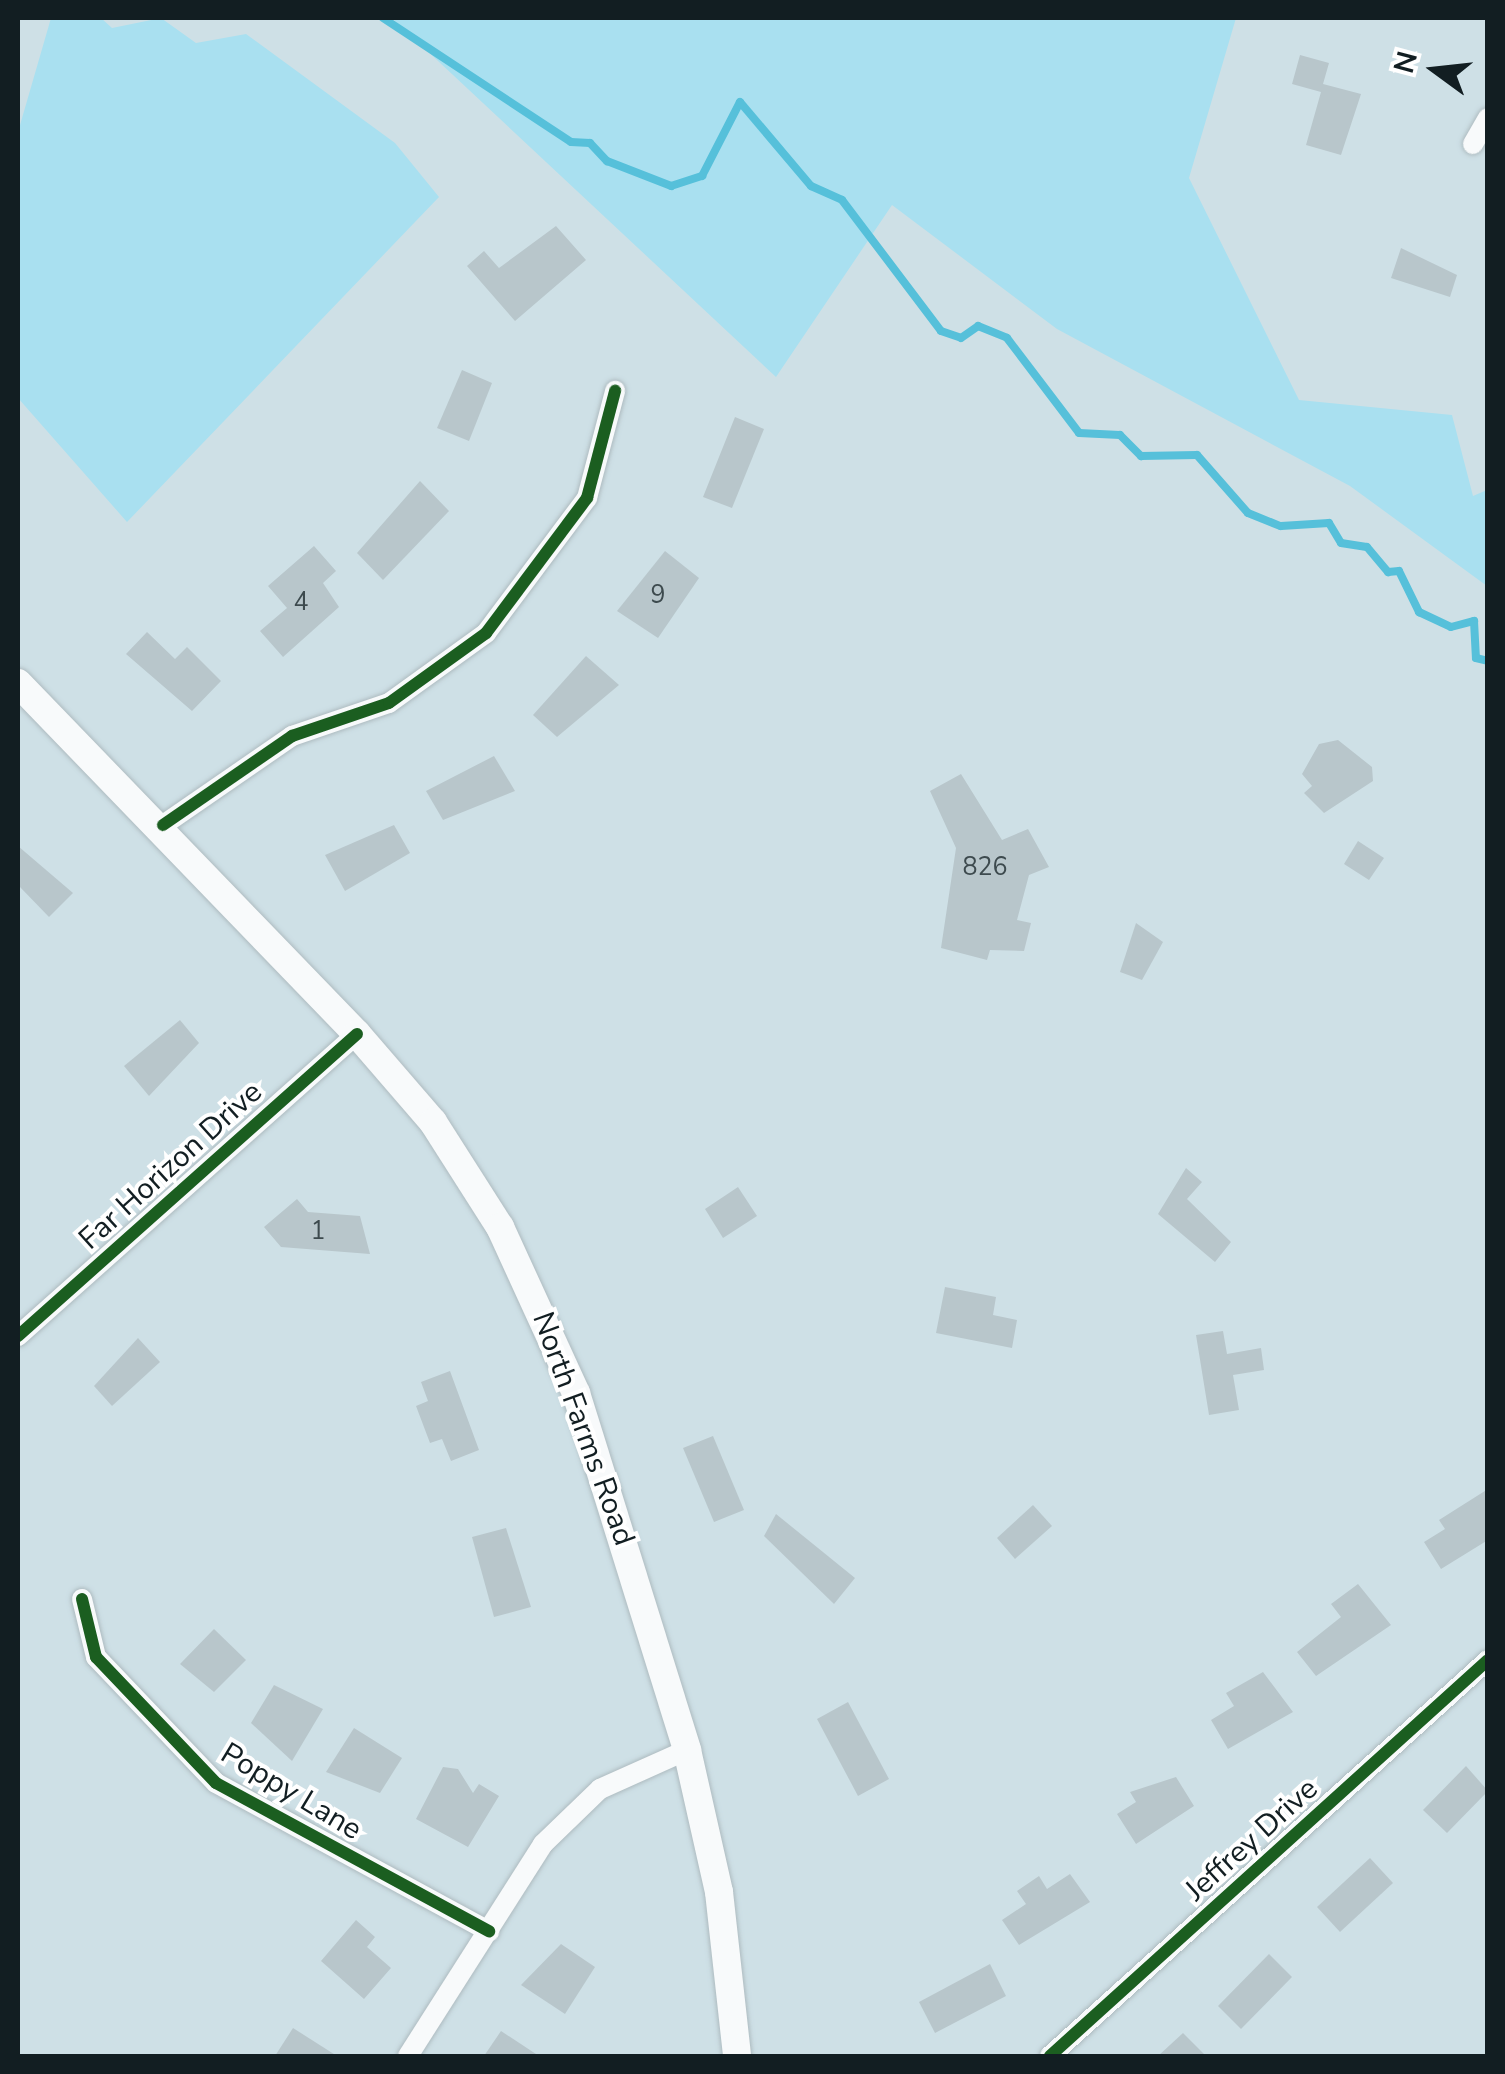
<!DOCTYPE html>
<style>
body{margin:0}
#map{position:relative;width:1505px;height:2074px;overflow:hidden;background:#cee0e6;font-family:"Nunito Sans",sans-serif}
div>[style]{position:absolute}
.green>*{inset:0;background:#a9e0f0}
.stream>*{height:8px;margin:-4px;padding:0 4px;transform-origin:4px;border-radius:4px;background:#56c0da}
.building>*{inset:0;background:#b8c6cb}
.roads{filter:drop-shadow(0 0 2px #aebbc0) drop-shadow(0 0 2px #aebbc0)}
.minor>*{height:20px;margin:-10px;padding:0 10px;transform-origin:10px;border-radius:10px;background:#f8fafb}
.secondary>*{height:28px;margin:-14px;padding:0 14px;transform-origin:14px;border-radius:14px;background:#f8fafb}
.cycleway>*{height:12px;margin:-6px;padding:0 6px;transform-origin:6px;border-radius:6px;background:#1b5e20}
span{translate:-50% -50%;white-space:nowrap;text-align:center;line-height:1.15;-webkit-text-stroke:8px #fff;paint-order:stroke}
.number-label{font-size:25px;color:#3d4a4e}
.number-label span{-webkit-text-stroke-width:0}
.street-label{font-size:30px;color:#121e22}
.frame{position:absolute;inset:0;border:20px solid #121e22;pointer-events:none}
.north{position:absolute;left:1385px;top:20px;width:100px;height:100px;-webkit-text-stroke:8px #fff;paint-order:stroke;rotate:285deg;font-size:28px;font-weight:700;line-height:40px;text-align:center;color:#121e22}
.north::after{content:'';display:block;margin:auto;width:35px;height:45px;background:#121e22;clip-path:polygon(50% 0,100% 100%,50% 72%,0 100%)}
</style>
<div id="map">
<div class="green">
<i style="clip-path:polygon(51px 18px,101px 18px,112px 28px,161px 18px,196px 43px,246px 34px,395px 143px,439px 197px,127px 522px,18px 398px,18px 132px)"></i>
<i style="clip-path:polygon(392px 18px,1236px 18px,1189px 178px,1299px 400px,1452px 415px,1473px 496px,1487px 490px,1487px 586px,1350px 486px,1057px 329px,892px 205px,776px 377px)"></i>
</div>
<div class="stream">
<i style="left:383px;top:18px;width:225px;rotate:33.4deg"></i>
<i style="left:571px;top:142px;width:19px;rotate:3deg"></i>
<i style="left:590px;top:143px;width:25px;rotate:47deg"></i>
<i style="left:607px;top:161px;width:69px;rotate:21.3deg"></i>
<i style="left:671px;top:186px;width:33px;rotate:-18deg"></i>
<i style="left:702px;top:176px;width:83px;rotate:-62.8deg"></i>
<i style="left:740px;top:102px;width:110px;rotate:49.8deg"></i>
<i style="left:811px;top:186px;width:34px;rotate:24deg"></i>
<i style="left:842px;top:200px;width:164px;rotate:52.9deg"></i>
<i style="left:941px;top:331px;width:21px;rotate:19deg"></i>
<i style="left:961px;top:338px;width:21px;rotate:-35deg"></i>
<i style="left:978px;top:326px;width:31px;rotate:22deg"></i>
<i style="left:1007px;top:338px;width:119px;rotate:52.8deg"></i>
<i style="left:1079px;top:433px;width:41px;rotate:2.8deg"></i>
<i style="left:1120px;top:435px;width:30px;rotate:45deg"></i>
<i style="left:1141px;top:456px;width:56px;rotate:-1deg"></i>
<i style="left:1197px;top:455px;width:77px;rotate:48.7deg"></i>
<i style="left:1248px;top:513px;width:35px;rotate:22deg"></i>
<i style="left:1281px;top:526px;width:48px;rotate:-3.6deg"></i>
<i style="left:1329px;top:523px;width:23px;rotate:59deg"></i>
<i style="left:1341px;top:543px;width:26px;rotate:9deg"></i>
<i style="left:1367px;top:547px;width:33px;rotate:50deg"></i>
<i style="left:1388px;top:572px;width:11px;rotate:-5deg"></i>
<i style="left:1399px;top:571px;width:46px;rotate:64deg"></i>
<i style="left:1419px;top:612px;width:35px;rotate:25deg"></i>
<i style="left:1451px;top:627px;width:24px;rotate:-15deg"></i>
<i style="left:1474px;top:621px;width:37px;rotate:87deg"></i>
<i style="left:1476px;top:658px;width:12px;rotate:14deg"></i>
</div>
<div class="building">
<i style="clip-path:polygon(1300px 55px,1329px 63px,1323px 84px,1361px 94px,1341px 155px,1306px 145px,1321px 92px,1292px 84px)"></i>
<i style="clip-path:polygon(556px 226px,586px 260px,515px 321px,467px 266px,484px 251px,499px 268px)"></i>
<i style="clip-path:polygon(1401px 248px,1457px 275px,1450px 297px,1391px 278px)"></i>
<i style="clip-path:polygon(462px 370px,492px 383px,469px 441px,437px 428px)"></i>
<i style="clip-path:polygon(735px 417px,764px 429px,732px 508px,703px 497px)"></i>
<i style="clip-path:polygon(420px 481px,449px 511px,383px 580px,357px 553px)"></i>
<i style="clip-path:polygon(314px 546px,336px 571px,323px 583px,339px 607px,283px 657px,260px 631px,287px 608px,268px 586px)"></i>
<i style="clip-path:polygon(665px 551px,699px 578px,658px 638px,617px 611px)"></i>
<i style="clip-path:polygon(147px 632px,175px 659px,187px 647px,221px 681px,192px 711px,126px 654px)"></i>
<i style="clip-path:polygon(586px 656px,619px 685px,557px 737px,533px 715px)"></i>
<i style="clip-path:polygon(1338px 740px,1372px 767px,1373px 781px,1324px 813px,1304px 793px,1312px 786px,1302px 774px,1319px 744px)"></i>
<i style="clip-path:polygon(494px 756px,515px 791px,443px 820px,426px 791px)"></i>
<i style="clip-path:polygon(961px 774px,1002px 840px,1028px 829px,1049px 867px,1029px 875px,1017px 920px,1031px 923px,1024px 951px,990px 950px,987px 960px,941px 948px,956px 848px,930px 791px)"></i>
<i style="clip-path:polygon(394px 825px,410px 853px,345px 891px,325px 855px)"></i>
<i style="clip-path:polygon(1358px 841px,1384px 858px,1369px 880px,1344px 864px)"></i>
<i style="clip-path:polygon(18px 846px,73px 893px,49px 917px,18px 885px)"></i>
<i style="clip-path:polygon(1136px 923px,1163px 942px,1142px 980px,1120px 972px)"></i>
<i style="clip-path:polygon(180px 1020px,199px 1043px,149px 1096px,124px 1066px)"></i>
<i style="clip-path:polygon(1186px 1168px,1202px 1182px,1187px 1199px,1231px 1242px,1215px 1262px,1158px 1214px)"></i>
<i style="clip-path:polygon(738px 1187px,757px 1216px,723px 1238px,705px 1209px)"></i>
<i style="clip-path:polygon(297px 1199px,308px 1212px,360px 1216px,370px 1254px,281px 1247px,264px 1227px)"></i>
<i style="clip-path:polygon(945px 1287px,996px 1297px,993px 1315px,1017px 1320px,1012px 1348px,936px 1333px)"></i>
<i style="clip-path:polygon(1223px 1331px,1227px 1354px,1261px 1348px,1264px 1370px,1233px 1375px,1239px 1410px,1209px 1415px,1196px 1335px)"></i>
<i style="clip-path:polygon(138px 1338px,160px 1362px,112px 1406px,94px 1386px)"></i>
<i style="clip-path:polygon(450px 1371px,479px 1450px,451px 1461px,442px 1439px,430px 1443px,416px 1406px,428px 1401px,421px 1382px)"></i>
<i style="clip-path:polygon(713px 1436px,744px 1510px,714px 1522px,683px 1448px)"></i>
<i style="clip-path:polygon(1488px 1489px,1488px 1540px,1441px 1569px,1424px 1542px,1445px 1529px,1439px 1520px)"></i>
<i style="clip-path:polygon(1033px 1505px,1052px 1526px,1015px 1559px,997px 1538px)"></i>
<i style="clip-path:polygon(776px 1514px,855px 1578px,834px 1604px,764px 1536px)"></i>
<i style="clip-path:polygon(506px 1528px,531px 1607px,494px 1617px,472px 1537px)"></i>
<i style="clip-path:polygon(1358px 1584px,1391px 1625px,1316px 1676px,1297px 1652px,1341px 1617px,1331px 1604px)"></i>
<i style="clip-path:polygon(214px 1629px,246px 1660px,214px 1692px,180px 1664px)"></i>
<i style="clip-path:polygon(1263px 1672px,1293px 1712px,1228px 1749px,1211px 1720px,1234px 1706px,1226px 1693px)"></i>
<i style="clip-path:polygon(274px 1685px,323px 1709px,292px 1761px,251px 1723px)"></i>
<i style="clip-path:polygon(848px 1702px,889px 1779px,858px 1796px,817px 1719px)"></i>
<i style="clip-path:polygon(354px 1728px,402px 1758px,380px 1793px,326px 1772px)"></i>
<i style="clip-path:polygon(1466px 1766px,1488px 1791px,1447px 1833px,1423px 1810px)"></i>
<i style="clip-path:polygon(443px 1767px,458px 1769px,473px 1793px,479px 1784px,499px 1796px,468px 1847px,416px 1819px)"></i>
<i style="clip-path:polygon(1176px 1777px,1194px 1806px,1136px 1844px,1117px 1814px,1136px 1802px,1130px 1792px)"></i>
<i style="clip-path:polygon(1370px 1858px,1393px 1883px,1340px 1932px,1317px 1907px)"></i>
<i style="clip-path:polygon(1070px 1874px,1090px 1902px,1019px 1945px,1002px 1920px,1026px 1904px,1017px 1891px,1039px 1876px,1047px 1889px)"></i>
<i style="clip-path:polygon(356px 1920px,375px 1937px,367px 1947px,391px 1968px,364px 1999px,321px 1961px)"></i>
<i style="clip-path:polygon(561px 1944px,595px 1967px,565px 2014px,521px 1985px)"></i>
<i style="clip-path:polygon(1269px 1954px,1292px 1977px,1241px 2029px,1218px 2006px)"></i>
<i style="clip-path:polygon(990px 1964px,1006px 1996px,935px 2033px,919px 2002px)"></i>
<i style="clip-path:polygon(293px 2028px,337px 2056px,275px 2056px)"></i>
<i style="clip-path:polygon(501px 2031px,539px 2056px,484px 2056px)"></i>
<i style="clip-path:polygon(1183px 2033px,1206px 2056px,1158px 2056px)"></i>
</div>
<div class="roads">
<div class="minor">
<i style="left:1473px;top:144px;width:30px;rotate:-60deg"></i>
<i style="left:163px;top:825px;width:157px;rotate:-34.6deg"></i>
<i style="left:292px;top:736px;width:102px;rotate:-18.8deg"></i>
<i style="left:389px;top:703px;width:120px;rotate:-35.8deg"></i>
<i style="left:486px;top:633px;width:169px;rotate:-53.2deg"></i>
<i style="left:587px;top:498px;width:111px;rotate:-75.3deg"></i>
<i style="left:18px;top:1336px;width:454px;rotate:-41.7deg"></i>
<i style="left:82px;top:1599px;width:60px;rotate:76.4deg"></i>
<i style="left:96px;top:1657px;width:174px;rotate:46.4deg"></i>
<i style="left:216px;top:1783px;width:311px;rotate:28.5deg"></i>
<i style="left:408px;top:2056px;width:251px;rotate:-57.5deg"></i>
<i style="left:543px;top:1844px;width:79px;rotate:-44deg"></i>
<i style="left:600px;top:1789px;width:95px;rotate:-24.1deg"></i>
<i style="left:1050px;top:2056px;width:590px;rotate:-42.12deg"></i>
</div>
<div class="secondary">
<i style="left:18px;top:683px;width:488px;rotate:46deg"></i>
<i style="left:357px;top:1034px;width:116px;rotate:49.2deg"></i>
<i style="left:433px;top:1122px;width:125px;rotate:57.5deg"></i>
<i style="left:500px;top:1227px;width:183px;rotate:65.4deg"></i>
<i style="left:576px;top:1393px;width:374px;rotate:72.7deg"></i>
<i style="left:687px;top:1750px;width:146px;rotate:77.3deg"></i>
<i style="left:719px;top:1892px;width:165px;rotate:83.7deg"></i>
</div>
</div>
<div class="cycleway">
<i style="left:163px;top:825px;width:157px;rotate:-34.6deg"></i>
<i style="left:292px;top:736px;width:102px;rotate:-18.8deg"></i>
<i style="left:389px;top:703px;width:120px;rotate:-35.8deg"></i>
<i style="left:486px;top:633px;width:169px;rotate:-53.2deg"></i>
<i style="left:587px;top:498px;width:111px;rotate:-75.3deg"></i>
<i style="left:18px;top:1336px;width:454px;rotate:-41.7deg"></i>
<i style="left:82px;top:1599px;width:60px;rotate:76.4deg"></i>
<i style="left:96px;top:1657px;width:174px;rotate:46.4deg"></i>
<i style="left:216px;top:1783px;width:311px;rotate:28.5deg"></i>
<i style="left:1050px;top:2056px;width:590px;rotate:-42.12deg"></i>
</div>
<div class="number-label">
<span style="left:658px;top:595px">9</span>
<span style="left:301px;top:602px">4</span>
<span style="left:985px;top:867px">826</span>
<span style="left:318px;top:1231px">1</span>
</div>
<div class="street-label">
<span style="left:171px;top:1166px;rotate:-42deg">Far Horizon Drive</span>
<span style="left:583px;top:1429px;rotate:70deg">North Farms Road</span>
<span style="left:291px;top:1792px;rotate:31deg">Poppy Lane</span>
<span style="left:1252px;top:1840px;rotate:-42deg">Jeffrey Drive</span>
</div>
<div class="frame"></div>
<div class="north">N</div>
</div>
